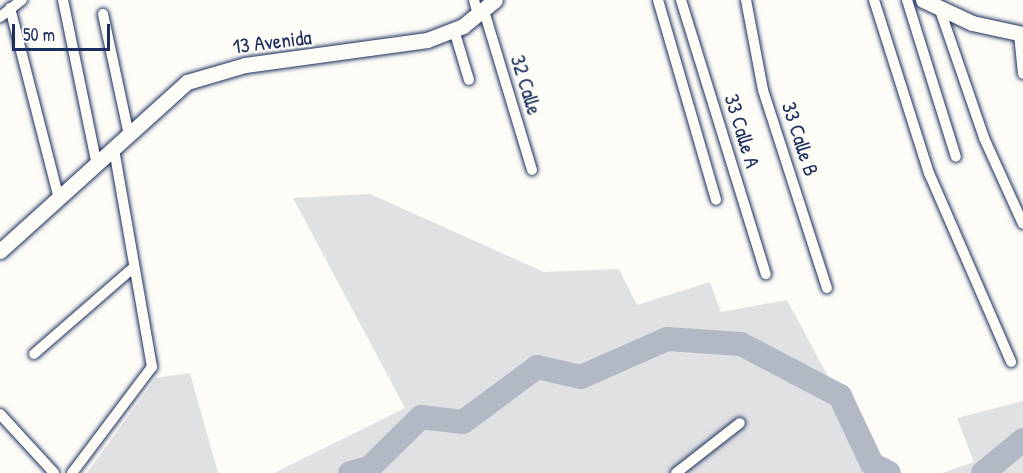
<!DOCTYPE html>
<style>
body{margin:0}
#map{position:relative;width:1023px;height:473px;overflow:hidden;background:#fdfcf7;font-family:"Patrick Hand",sans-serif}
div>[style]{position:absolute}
.green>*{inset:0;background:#e0e1e3}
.river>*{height:24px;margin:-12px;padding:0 12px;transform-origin:12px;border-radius:12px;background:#b3b8c5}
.roads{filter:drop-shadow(0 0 2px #1b2f5e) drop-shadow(0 0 2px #1b2f5e)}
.minor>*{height:10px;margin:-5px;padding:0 5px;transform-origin:5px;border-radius:5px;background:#fdfcf7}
.secondary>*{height:15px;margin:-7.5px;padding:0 7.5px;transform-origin:7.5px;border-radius:7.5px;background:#fdfcf7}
span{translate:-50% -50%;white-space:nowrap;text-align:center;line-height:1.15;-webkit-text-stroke:4.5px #fdfcf7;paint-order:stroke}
.street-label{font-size:21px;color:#1b2f5e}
.scale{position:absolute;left:12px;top:24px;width:98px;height:27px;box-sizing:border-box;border:3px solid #1b2f5e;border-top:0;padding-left:8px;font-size:18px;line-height:21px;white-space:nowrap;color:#1b2f5e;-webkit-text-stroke:4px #fdfcf7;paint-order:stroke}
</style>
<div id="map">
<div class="green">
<i style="clip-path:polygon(370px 194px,544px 272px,619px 269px,637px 305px,710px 282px,721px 312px,787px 300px,880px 473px,274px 473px,405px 408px,293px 198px)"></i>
<i style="clip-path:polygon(190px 373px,218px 473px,87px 473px,156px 378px)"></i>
<i style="clip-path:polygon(1023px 401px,1023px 473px,942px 473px,974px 462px,957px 418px)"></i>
</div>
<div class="river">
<i style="left:350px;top:473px;width:20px;rotate:-15deg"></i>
<i style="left:369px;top:468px;width:73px;rotate:-44.4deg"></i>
<i style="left:421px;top:417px;width:42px;rotate:6.8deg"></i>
<i style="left:463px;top:422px;width:92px;rotate:-36.6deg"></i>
<i style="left:537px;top:367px;width:45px;rotate:12.8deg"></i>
<i style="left:581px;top:377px;width:94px;rotate:-23.8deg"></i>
<i style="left:667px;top:339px;width:74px;rotate:3.9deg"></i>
<i style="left:741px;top:344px;width:112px;rotate:27.7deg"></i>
<i style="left:840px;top:396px;width:75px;rotate:64.8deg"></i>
<i style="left:872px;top:464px;width:19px;rotate:28deg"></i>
<i style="left:983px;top:473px;width:52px;rotate:-39.5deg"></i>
</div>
<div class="roads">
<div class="minor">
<i style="left:63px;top:0;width:168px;rotate:78.4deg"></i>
<i style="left:474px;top:0;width:16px;rotate:75deg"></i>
<i style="left:658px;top:0;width:208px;rotate:73.8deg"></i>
<i style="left:681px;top:0;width:287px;rotate:72.8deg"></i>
<i style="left:746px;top:0;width:92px;rotate:79.3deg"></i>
<i style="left:763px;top:90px;width:208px;rotate:72.1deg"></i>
<i style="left:874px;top:0;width:182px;rotate:72.4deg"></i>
<i style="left:929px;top:173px;width:206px;rotate:66.5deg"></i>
<i style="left:907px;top:0;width:164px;rotate:72.7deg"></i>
<i style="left:939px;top:7px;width:139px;rotate:71deg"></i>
<i style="left:984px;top:138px;width:94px;rotate:65.6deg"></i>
<i style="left:10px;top:8px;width:197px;rotate:75.6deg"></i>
<i style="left:484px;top:11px;width:166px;rotate:73.2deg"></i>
<i style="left:103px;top:14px;width:124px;rotate:77.9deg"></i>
<i style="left:0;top:17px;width:28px;rotate:-38deg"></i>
<i style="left:454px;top:30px;width:52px;rotate:73.3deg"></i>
<i style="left:1019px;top:34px;width:40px;rotate:84.3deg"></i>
<i style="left:34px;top:354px;width:131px;rotate:-41deg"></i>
<i style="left:0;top:414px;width:80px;rotate:47.5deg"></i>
<i style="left:72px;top:473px;width:133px;rotate:-53deg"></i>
<i style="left:152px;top:367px;width:221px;rotate:-99.9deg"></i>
<i style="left:676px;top:473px;width:81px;rotate:-38deg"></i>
</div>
<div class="secondary">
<i style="left:923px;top:0;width:54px;rotate:25.1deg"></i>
<i style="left:972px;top:23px;width:52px;rotate:12.2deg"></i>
<i style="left:0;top:251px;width:252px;rotate:-42.1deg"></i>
<i style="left:187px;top:82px;width:60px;rotate:-16.3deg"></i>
<i style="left:245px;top:65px;width:184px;rotate:-7.8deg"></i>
<i style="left:427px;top:40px;width:39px;rotate:-21deg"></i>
<i style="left:463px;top:26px;width:41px;rotate:-39.1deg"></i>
</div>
</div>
<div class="street-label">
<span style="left:272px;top:42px;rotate:-7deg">13 Avenida</span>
<span style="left:526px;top:85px;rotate:73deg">32 Calle</span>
<span style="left:742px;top:131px;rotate:73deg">33 Calle A</span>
<span style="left:800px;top:139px;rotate:72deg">33 Calle B</span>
</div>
<div class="scale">50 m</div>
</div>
